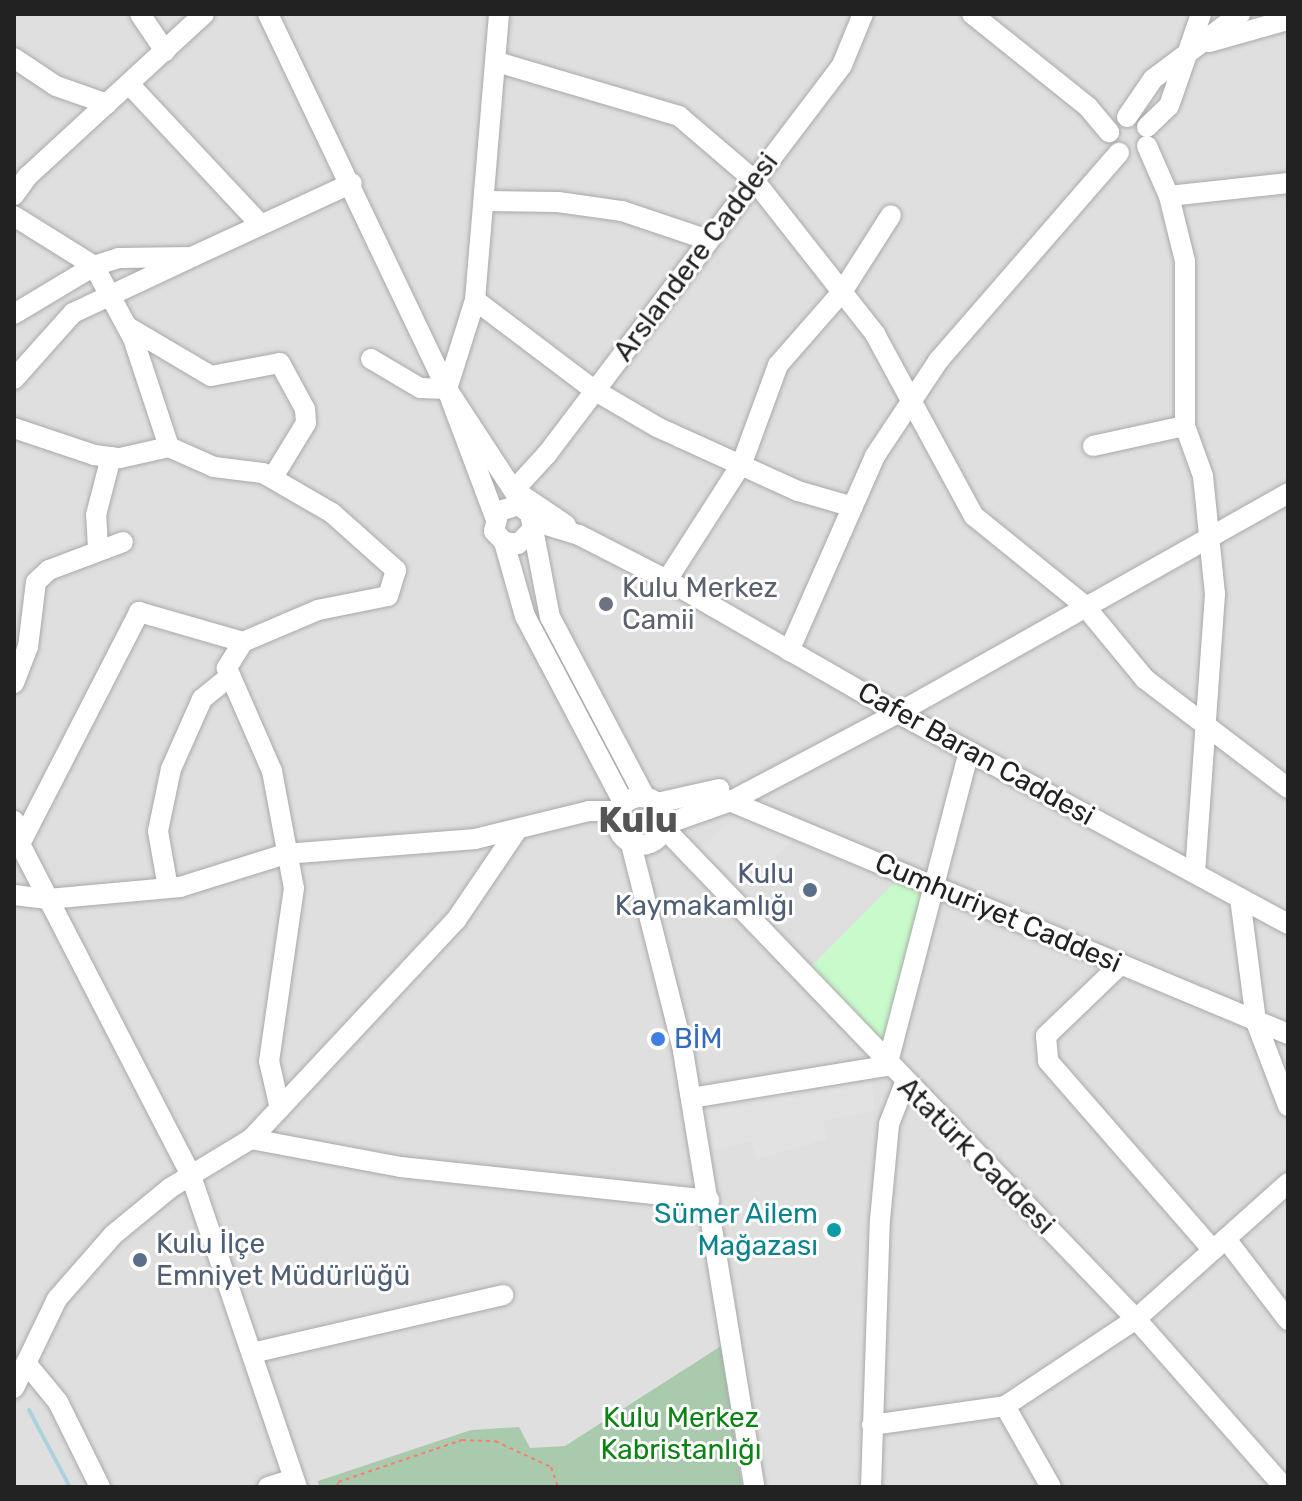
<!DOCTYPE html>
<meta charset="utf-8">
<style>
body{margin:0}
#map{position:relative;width:1302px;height:1501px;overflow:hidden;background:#f2eee9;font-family:Rubik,sans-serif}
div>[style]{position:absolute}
.residential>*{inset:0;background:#e0dfdf}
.cemetery>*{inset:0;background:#aacaae}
.park>*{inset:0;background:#c8facb}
.parking>*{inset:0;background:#e2e2e2}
.stream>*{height:4px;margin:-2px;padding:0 2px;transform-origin:2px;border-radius:2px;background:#aad3de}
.path>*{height:2px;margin-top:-1px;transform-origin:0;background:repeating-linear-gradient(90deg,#f97e72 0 4px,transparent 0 8px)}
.roads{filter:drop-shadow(0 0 2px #a9a9a9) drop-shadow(0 0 2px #a9a9a9)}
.minor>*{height:20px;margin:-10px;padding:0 10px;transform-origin:10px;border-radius:10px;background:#fff}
.minor>.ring{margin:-10px;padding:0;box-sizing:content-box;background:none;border:20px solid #fff;border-radius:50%}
.dots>*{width:22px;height:22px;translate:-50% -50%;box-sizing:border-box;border:4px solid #fff;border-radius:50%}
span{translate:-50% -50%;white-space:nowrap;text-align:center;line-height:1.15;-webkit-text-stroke:6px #fff;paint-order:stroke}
.street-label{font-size:28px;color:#222}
.worship-label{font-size:28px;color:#5b616d}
.left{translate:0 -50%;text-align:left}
.service-label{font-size:28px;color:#4e5e75}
.right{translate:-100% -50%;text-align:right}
.shop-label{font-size:28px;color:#366cbe}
.culture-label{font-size:28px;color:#0d838f}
.park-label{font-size:28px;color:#0d8215}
.district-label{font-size:36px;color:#555;font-weight:700}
.frame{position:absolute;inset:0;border:16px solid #222;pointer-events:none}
</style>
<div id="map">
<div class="residential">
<i style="clip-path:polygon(14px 14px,1288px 14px,1288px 1487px,14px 1487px)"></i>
</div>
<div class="cemetery">
<i style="clip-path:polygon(721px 1346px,742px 1487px,319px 1487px,318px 1481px,471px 1430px,519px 1427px,530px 1448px,565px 1446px)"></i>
</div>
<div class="park">
<i style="clip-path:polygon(899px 878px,924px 890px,883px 1044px,806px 972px)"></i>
</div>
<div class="parking">
<i style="clip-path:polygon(739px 813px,792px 840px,735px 896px,695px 854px)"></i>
<i style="clip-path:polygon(871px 1076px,875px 1110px,823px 1121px,827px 1139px,757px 1159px,750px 1142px,709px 1151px,698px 1102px)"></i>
</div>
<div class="stream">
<i style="left:29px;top:1410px;width:87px;rotate:62deg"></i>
</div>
<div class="path">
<i style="left:337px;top:1487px;width:5px;rotate:-79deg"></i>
<i style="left:338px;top:1482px;width:131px;rotate:-18.7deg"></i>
<i style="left:462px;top:1440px;width:33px;rotate:2deg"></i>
<i style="left:495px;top:1441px;width:62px;rotate:24.9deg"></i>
<i style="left:551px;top:1467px;width:21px;rotate:71deg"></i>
</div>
<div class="roads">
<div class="minor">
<i style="left:140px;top:14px;width:45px;rotate:56deg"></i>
<i style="left:268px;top:14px;width:416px;rotate:64.5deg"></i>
<i style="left:447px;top:389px;width:131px;rotate:56.8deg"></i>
<i style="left:972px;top:14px;width:149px;rotate:38.7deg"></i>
<i style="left:1088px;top:107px;width:33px;rotate:50deg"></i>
<i style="left:1209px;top:42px;width:82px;rotate:-15.6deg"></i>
<i style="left:14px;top:58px;width:50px;rotate:33.7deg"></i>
<i style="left:56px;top:86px;width:54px;rotate:19.4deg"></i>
<i style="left:497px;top:62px;width:190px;rotate:16.5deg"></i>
<i style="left:679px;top:116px;width:99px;rotate:40.5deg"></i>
<i style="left:754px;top:180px;width:196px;rotate:51.8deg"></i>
<i style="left:875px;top:334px;width:207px;rotate:61.5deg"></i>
<i style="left:974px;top:516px;width:141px;rotate:39deg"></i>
<i style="left:1084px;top:605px;width:96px;rotate:50.5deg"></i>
<i style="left:1145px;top:679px;width:180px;rotate:37.3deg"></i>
<i style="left:129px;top:84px;width:193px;rotate:46.9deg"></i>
<i style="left:1127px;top:117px;width:46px;rotate:-55.6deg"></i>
<i style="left:1153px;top:79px;width:109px;rotate:-36.8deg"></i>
<i style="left:1147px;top:127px;width:30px;rotate:-44deg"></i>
<i style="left:1169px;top:106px;width:97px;rotate:-70.8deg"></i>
<i style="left:1147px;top:146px;width:55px;rotate:66.3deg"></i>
<i style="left:1169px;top:196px;width:67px;rotate:76.2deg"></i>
<i style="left:1185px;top:261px;width:165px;rotate:90deg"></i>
<i style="left:1185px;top:426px;width:53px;rotate:70.2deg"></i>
<i style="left:1203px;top:476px;width:119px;rotate:84.2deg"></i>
<i style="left:1215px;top:594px;width:280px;rotate:94.1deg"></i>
<i style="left:14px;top:195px;width:24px;rotate:-54deg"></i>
<i style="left:28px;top:176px;width:239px;rotate:-42.6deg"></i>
<i style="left:1169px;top:196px;width:120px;rotate:-6.2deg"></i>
<i style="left:485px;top:201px;width:73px;rotate:0.8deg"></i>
<i style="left:558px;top:202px;width:65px;rotate:8deg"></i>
<i style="left:622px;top:211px;width:91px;rotate:18.6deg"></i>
<i style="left:14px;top:216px;width:94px;rotate:32deg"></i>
<i style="left:94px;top:266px;width:82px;rotate:61.6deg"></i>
<i style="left:133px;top:338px;width:115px;rotate:71.7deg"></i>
<i style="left:475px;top:300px;width:149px;rotate:37.1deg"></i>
<i style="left:594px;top:390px;width:73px;rotate:30.4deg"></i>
<i style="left:657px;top:427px;width:155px;rotate:24.4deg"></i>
<i style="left:798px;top:491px;width:57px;rotate:16.2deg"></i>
<i style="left:14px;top:314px;width:93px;rotate:-31deg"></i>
<i style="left:94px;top:266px;width:26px;rotate:-18deg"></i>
<i style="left:119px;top:258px;width:73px;rotate:-0.8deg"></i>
<i style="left:192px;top:257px;width:176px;rotate:-24.8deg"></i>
<i style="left:128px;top:327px;width:96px;rotate:30.6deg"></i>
<i style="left:211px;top:376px;width:70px;rotate:-10.7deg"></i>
<i style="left:280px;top:363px;width:52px;rotate:61.5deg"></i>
<i style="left:305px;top:409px;width:14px;rotate:86deg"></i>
<i style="left:306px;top:423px;width:63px;rotate:121.4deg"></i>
<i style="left:371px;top:359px;width:57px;rotate:30.6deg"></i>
<i style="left:420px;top:388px;width:27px;rotate:2deg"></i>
<i style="left:14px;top:379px;width:89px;rotate:-48.2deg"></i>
<i style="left:73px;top:313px;width:127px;rotate:-25.2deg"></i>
<i style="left:14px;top:428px;width:84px;rotate:18.6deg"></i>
<i style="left:94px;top:455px;width:26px;rotate:7deg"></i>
<i style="left:120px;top:458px;width:50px;rotate:-12.7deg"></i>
<i style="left:169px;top:447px;width:49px;rotate:24deg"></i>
<i style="left:214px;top:467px;width:49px;rotate:7deg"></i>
<i style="left:263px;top:473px;width:80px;rotate:30.1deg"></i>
<i style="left:332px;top:513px;width:86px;rotate:41.7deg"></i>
<i style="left:396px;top:570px;width:27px;rotate:107deg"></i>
<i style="left:388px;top:596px;width:71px;rotate:168.7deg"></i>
<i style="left:318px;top:610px;width:82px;rotate:156.9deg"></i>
<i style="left:243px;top:642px;width:31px;rotate:122deg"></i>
<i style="left:227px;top:668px;width:112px;rotate:66.4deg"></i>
<i style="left:272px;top:771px;width:119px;rotate:79.4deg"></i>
<i style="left:294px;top:888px;width:175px;rotate:98.2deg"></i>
<i style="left:269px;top:1061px;width:49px;rotate:77.1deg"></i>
<i style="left:1093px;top:446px;width:94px;rotate:-12.3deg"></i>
<i style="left:495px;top:517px;width:137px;rotate:-110.6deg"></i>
<i style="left:447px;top:389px;width:93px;rotate:-72.5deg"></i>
<i style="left:475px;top:300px;width:287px;rotate:-85.2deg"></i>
<i style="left:533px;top:521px;width:48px;rotate:16.9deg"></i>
<i style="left:579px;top:535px;width:99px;rotate:27.1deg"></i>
<i style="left:667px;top:580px;width:267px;rotate:29.9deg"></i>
<i style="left:898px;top:713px;width:443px;rotate:28.4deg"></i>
<i style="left:566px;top:525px;width:63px;rotate:-146.1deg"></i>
<i style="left:514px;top:490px;width:49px;rotate:-47.5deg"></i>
<i style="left:547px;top:454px;width:488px;rotate:-52.8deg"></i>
<i style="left:842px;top:65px;width:55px;rotate:-67.6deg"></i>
<i style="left:533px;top:529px;width:90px;rotate:79.1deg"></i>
<i style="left:550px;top:617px;width:204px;rotate:62.2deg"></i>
<i style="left:504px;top:542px;width:14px;rotate:8deg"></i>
<i style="left:518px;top:544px;width:21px;rotate:-45deg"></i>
<i style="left:533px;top:529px;width:15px;rotate:-101deg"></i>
<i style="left:530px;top:514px;width:14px;rotate:-141deg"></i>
<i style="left:519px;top:505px;width:21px;rotate:163deg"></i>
<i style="left:499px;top:511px;width:21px;rotate:104deg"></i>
<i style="left:494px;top:531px;width:15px;rotate:48deg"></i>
<i style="left:504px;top:542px;width:77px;rotate:74.2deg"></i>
<i style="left:525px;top:616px;width:212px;rotate:62.2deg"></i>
<i style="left:98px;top:549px;width:34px;rotate:-93deg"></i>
<i style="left:96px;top:515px;width:60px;rotate:-75.5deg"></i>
<i style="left:667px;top:580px;width:139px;rotate:-57.3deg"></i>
<i style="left:742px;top:463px;width:104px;rotate:-69.8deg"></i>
<i style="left:778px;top:365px;width:97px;rotate:-48.8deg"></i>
<i style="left:842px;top:292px;width:91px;rotate:-57.5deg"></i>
<i style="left:789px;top:651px;width:213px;rotate:-66.2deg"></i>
<i style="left:875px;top:456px;width:114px;rotate:-56.4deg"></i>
<i style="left:938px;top:361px;width:276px;rotate:-49deg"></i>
<i style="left:14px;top:683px;width:39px;rotate:-69deg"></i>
<i style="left:28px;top:647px;width:65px;rotate:-83deg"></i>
<i style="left:36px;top:582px;width:18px;rotate:-43deg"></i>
<i style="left:49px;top:570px;width:79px;rotate:-20.7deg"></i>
<i style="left:708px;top:792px;width:628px;rotate:22.65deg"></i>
<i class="ring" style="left:617px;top:797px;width:28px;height:28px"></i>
<i style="left:657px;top:803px;width:64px;rotate:-12.7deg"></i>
<i style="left:14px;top:821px;width:24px;rotate:75deg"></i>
<i style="left:20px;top:844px;width:373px;rotate:62.7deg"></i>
<i style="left:191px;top:1176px;width:329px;rotate:71.2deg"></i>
<i style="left:666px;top:824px;width:69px;rotate:-19.5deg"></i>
<i style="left:731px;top:801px;width:189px;rotate:-27.8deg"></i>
<i style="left:898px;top:713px;width:448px;rotate:-29.4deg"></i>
<i style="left:664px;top:828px;width:681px;rotate:46.13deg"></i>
<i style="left:1136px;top:1319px;width:224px;rotate:48.6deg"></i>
<i style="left:20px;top:844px;width:261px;rotate:-62.8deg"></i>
<i style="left:139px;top:612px;width:108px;rotate:16.1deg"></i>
<i style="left:631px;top:844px;width:207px;rotate:75.8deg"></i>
<i style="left:682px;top:1045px;width:448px;rotate:80.7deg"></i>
<i style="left:168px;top:888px;width:58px;rotate:-100deg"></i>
<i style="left:158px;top:831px;width:63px;rotate:-78.2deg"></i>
<i style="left:171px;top:769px;width:77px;rotate:-66.1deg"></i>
<i style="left:202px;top:699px;width:36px;rotate:-39deg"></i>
<i style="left:14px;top:895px;width:34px;rotate:7deg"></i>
<i style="left:48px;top:899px;width:133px;rotate:-5.2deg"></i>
<i style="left:180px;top:887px;width:110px;rotate:-17.4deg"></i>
<i style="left:285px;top:854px;width:191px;rotate:-4.5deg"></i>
<i style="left:475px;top:839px;width:117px;rotate:-13.8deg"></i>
<i style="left:589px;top:811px;width:30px"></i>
<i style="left:1240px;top:898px;width:125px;rotate:82.6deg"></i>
<i style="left:1256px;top:1022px;width:90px;rotate:69.1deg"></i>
<i style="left:1121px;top:964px;width:104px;rotate:136.2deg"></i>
<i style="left:1046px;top:1036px;width:25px;rotate:85deg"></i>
<i style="left:1048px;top:1061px;width:251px;rotate:48.9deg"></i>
<i style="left:691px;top:1098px;width:199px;rotate:-9.3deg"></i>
<i style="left:887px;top:1066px;width:325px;rotate:-75.4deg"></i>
<i style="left:251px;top:1139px;width:153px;rotate:10.6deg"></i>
<i style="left:401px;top:1167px;width:310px;rotate:6.1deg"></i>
<i style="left:1226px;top:1239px;width:102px;rotate:52.6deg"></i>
<i style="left:252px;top:1353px;width:258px;rotate:-13deg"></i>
<i style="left:26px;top:1363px;width:50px;rotate:50.6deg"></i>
<i style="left:58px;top:1402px;width:95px;rotate:63.7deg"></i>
<i style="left:14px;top:1388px;width:99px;rotate:-64.2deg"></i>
<i style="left:57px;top:1299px;width:85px;rotate:-48.8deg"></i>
<i style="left:113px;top:1235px;width:74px;rotate:-39.5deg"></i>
<i style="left:170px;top:1188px;width:95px;rotate:-31.2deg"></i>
<i style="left:251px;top:1139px;width:300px;rotate:-46.9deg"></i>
<i style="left:456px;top:920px;width:105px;rotate:-55.9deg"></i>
<i style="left:1005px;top:1406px;width:93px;rotate:60.4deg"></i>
<i style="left:872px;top:1425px;width:134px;rotate:-8.1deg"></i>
<i style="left:1005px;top:1406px;width:157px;rotate:-33.6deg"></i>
<i style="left:1136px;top:1319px;width:204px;rotate:-41.8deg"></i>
<i style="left:268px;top:1487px;width:27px;rotate:-17deg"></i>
<i style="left:871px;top:1487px;width:267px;rotate:-88.1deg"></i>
<i style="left:880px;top:1220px;width:96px;rotate:-84.6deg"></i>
<i style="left:889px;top:1124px;width:44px;rotate:-68.7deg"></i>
</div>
</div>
<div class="dots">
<i style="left:606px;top:604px;background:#6b7280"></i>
<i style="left:810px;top:890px;background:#5c6f8a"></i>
<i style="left:658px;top:1039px;background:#3f7fe0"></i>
<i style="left:834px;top:1230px;background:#0f9aa8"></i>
<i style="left:140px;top:1260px;background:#5c6f8a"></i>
</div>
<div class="street-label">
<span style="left:696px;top:257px;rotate:-53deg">Arslandere Caddesi</span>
<span style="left:976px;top:754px;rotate:29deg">Cafer Baran Caddesi</span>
<span style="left:998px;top:913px;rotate:23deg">Cumhuriyet Caddesi</span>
<span style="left:976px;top:1156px;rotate:45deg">Atatürk Caddesi</span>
</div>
<div class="worship-label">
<span class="left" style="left:622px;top:604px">Kulu Merkez<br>Camii</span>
</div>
<div class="service-label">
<span class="right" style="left:794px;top:890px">Kulu<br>Kaymakamlığı</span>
<span class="left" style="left:156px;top:1260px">Kulu İlçe<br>Emniyet Müdürlüğü</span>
</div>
<div class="shop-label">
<span class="left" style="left:674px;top:1039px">BİM</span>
</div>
<div class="culture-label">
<span class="right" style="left:818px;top:1230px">Sümer Ailem<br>Mağazası</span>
</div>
<div class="park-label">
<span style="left:681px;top:1434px">Kulu Merkez<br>Kabristanlığı</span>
</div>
<div class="district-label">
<span style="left:638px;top:820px">Kulu</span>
</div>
<div class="frame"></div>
</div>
